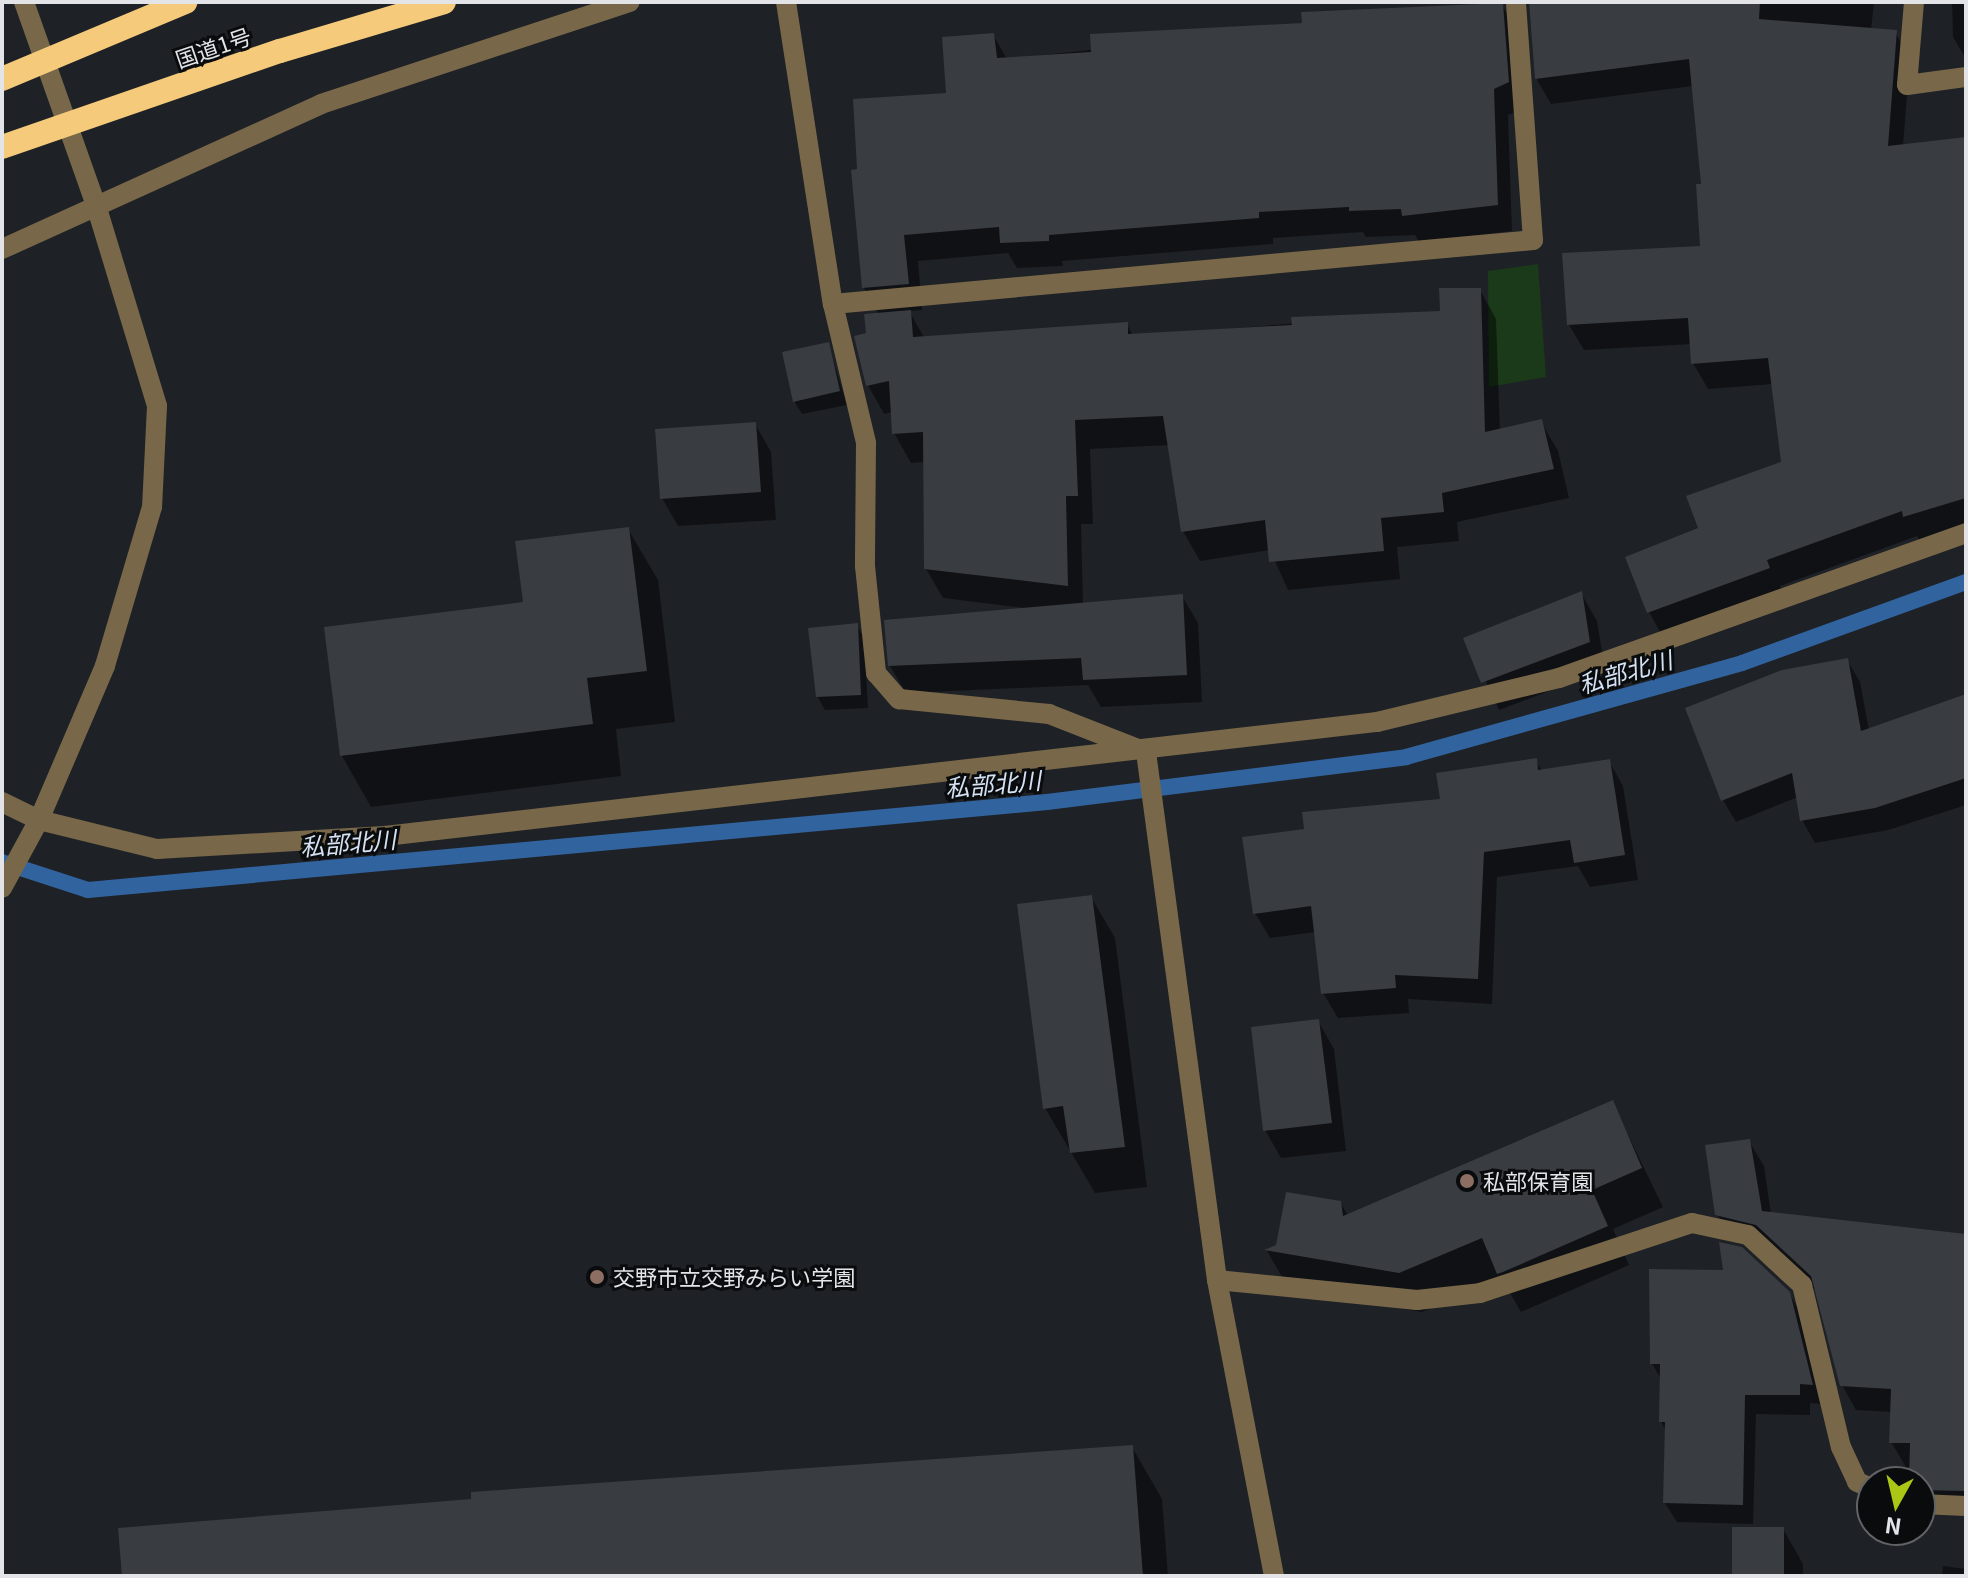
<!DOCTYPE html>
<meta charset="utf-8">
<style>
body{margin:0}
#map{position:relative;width:1968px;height:1578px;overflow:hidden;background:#1e2126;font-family:Georgia,"Noto Sans JP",serif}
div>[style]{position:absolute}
.green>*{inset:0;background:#1b3a19}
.shadow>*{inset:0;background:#0007}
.stream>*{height:16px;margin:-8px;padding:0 8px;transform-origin:8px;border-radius:8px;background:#31649f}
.building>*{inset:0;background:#393c41}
.minor>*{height:20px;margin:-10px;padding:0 10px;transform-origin:10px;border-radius:10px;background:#786849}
.highway-bridge>*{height:24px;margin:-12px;padding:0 12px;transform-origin:12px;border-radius:12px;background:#f5cb7b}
.dots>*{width:22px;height:22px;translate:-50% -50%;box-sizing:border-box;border:4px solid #090b0d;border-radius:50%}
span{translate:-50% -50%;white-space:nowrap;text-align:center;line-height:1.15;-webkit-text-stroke:6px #090b0d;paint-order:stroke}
.street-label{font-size:22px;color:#e2e4e7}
.poi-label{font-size:22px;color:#e2e4e7}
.left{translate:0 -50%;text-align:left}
.water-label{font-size:24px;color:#d4e2f3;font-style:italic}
.frame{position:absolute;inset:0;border:4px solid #e2e4e7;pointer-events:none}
.north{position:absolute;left:1856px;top:1466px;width:80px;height:80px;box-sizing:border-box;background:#090b0d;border:2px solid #606264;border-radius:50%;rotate:188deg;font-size:22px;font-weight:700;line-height:32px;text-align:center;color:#e2e4e7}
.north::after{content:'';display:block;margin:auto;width:28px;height:36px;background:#abc614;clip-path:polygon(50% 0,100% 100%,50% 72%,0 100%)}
</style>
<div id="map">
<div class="green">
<i style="clip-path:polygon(1538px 264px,1546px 377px,1489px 387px,1488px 271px)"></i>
</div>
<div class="shadow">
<i style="clip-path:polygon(1541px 2px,1874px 2px,1871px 30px,1895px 32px,1910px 58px,1903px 146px,1966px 139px,1966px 528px,1920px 542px,1917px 536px,1780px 586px,1783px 594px,1663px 637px,1649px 612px,1701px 529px,1783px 464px,1773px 384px,1708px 389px,1693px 363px,1692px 344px,1584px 350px,1569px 325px,1702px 248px,1703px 186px,1693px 86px,1551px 104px,1536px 78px)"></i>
<i style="clip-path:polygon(1952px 2px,1966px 2px,1966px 59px,1953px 37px)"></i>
<i style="clip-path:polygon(1502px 5px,1517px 31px,1523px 109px,1508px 115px,1512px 231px,1419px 242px,1415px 235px,1366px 237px,1363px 232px,1273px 238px,1273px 244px,1062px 261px,1063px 266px,1017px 268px,1008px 253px,918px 261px,922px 310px,909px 311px,925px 339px,1127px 324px,1133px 336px,1442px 312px,1480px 290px,1496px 319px,1500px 431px,1541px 422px,1558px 451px,1569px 498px,1457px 522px,1459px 541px,1397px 547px,1400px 579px,1288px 590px,1270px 550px,1200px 561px,1183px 531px,1170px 445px,1090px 449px,1093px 524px,1081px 524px,1083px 604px,1182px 596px,1198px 623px,1202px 702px,1101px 707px,1088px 685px,906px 693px,890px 666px,1025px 608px,943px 598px,926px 569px,925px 462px,911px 463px,894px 433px,893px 412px,884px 414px,868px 385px,868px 335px,879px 315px,864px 288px,859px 171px,948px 95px,993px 35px,1007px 59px)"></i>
<i style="clip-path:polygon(828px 344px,847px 405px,802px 414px,794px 401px)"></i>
<i style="clip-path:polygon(755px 424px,771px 452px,776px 520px,678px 526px,662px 498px)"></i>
<i style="clip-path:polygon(628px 529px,658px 580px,675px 722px,616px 729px,621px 776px,371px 807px,342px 756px,526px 604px)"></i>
<i style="clip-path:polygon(1581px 593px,1597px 621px,1605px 670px,1499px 710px,1466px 639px)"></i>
<i style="clip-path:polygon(857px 625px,864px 638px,868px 708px,825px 710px,817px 696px)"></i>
<i style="clip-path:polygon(1847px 660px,1860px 682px,1869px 730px,1966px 697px,1966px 805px,1888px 830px,1815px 843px,1802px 820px,1798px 797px,1736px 822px,1723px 800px)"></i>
<i style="clip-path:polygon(1536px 761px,1542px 771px,1609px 761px,1623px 786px,1638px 880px,1590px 887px,1578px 866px,1497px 877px,1492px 1004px,1408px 999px,1409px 1013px,1338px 1018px,1323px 993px,1316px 932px,1270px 938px,1255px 913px,1306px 831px,1442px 800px)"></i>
<i style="clip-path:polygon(1091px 897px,1115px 938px,1147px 1187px,1095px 1193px,1045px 1108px)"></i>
<i style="clip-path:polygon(1318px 1021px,1334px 1049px,1346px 1151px,1281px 1158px,1265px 1130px)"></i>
<i style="clip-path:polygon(1612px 1102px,1663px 1207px,1613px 1229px,1629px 1265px,1521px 1312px,1501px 1277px,1422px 1312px,1289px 1289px,1267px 1251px,1340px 1202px,1348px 1216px)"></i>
<i style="clip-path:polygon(1749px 1141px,1764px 1166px,1771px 1214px,1966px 1235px,1966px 1515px,1925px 1514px,1920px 1482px,1911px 1482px,1911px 1467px,1906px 1467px,1891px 1442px,1892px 1412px,1856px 1410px,1842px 1385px,1820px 1295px,1772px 1249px,1732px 1239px,1717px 1214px)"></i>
<i style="clip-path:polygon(1789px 1293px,1801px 1314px,1822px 1404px,1810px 1403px,1810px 1415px,1756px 1414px,1753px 1524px,1677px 1522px,1665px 1503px,1667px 1432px,1661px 1422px,1661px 1379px,1652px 1364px)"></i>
<i style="clip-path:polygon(1132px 1447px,1162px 1499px,1168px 1576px,124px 1576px)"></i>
<i style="clip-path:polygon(1783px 1529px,1803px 1564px,1803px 1576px,1734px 1576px)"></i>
<i style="clip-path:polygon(1943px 1566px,1966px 1569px,1966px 1576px,1942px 1576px)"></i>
</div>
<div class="stream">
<i style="left:2px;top:862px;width:90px;rotate:18deg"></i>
<i style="left:88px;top:890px;width:963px;rotate:-5.24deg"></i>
<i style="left:1047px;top:802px;width:362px;rotate:-7.1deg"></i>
<i style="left:1406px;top:757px;width:349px;rotate:-15.6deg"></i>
<i style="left:1742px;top:663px;width:238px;rotate:-19.9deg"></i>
</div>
<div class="building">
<i style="clip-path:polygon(1529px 2px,1760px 2px,1759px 19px,1897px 30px,1888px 146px,1966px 137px,1966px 498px,1903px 517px,1902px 511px,1767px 560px,1770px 568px,1647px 613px,1625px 557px,1698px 528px,1686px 496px,1781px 462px,1768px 358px,1691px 364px,1688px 318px,1567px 325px,1562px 253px,1700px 246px,1696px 184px,1701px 184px,1689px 59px,1535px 79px)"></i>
<i style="clip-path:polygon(1503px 3px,1509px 82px,1494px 89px,1498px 205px,1402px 216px,1401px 209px,1349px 211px,1349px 207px,1259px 212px,1259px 218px,1049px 235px,1049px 241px,1000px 243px,999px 227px,904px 235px,909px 284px,862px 288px,851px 170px,857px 169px,853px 99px,946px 93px,942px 37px,994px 33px,997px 58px,1091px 52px,1090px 34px,1302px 23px,1301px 12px)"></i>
<i style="clip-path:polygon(1439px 288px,1481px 288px,1485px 432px,1542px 419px,1554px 469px,1442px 493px,1444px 512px,1381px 518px,1384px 551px,1269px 562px,1265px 520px,1181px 532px,1163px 416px,1075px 420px,1078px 496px,1066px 496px,1068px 586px,924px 569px,923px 432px,892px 434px,889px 381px,866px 386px,854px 336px,866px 333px,864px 314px,911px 310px,913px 337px,1128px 322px,1128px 334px,1292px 325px,1291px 317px,1440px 311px)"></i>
<i style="clip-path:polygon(829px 342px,840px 391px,793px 402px,782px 352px)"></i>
<i style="clip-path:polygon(756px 422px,761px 492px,660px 499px,655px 429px)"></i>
<i style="clip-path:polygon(629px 527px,647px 671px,587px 678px,593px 724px,340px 756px,324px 627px,523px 602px,515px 541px)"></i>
<i style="clip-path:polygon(1582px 591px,1590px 642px,1481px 683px,1463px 638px)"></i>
<i style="clip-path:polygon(1183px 594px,1187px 675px,1083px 680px,1081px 658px,888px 666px,884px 620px)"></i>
<i style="clip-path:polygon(858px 623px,861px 695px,816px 697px,808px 628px)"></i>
<i style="clip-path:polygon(1848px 658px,1861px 731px,1966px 694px,1966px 778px,1875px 808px,1800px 821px,1792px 773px,1721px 801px,1685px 708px,1782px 670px)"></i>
<i style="clip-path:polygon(1537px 758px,1538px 770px,1610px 759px,1625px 855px,1574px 863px,1570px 840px,1484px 852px,1478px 979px,1395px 975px,1396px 988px,1321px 994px,1311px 906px,1253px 914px,1242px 837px,1304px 829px,1302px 812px,1440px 799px,1436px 773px)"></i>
<i style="clip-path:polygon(1092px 895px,1125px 1147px,1070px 1153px,1063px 1106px,1043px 1109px,1017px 904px)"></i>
<i style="clip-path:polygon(1319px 1019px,1332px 1123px,1263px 1131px,1251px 1027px)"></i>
<i style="clip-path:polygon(1613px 1100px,1642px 1168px,1592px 1190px,1608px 1226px,1503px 1272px,1497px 1274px,1482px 1238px,1399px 1273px,1264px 1250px,1276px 1245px,1286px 1192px,1341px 1201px,1343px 1216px)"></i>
<i style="clip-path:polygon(1750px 1139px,1762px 1211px,1966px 1234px,1966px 1491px,1920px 1490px,1920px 1482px,1909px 1482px,1910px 1443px,1889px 1443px,1891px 1389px,1840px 1386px,1811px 1276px,1756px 1225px,1715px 1215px,1705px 1145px)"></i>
<i style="clip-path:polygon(1719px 1242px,1742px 1247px,1790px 1292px,1813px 1385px,1800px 1384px,1800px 1395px,1745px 1395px,1743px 1505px,1663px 1503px,1665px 1422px,1659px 1422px,1660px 1364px,1650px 1364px,1649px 1269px,1723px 1270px)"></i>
<i style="clip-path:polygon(1133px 1445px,1143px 1576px,122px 1576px,118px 1528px,471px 1499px,471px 1492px)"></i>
<i style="clip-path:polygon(1732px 1527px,1784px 1527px,1784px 1576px,1732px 1576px)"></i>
</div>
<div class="minor">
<i style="left:24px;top:2px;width:215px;rotate:70.5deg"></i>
<i style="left:96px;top:205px;width:210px;rotate:73.1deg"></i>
<i style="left:157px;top:406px;width:101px;rotate:92.8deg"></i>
<i style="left:152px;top:507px;width:166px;rotate:106.5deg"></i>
<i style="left:105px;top:666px;width:168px;rotate:113.2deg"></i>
<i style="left:39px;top:820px;width:122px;rotate:13.8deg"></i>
<i style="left:157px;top:849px;width:228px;rotate:-3.3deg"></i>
<i style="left:385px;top:836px;width:999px;rotate:-6.56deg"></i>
<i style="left:1377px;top:722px;width:187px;rotate:-13.6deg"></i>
<i style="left:1559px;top:678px;width:432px;rotate:-19.6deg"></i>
<i style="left:786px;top:2px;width:306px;rotate:81.2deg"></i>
<i style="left:833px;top:304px;width:143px;rotate:76.6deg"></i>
<i style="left:866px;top:443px;width:123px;rotate:90.5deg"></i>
<i style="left:865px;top:566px;width:108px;rotate:84.1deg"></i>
<i style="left:876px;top:673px;width:35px;rotate:49deg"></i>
<i style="left:899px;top:699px;width:151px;rotate:5.7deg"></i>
<i style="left:1049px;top:714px;width:104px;rotate:21.4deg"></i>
<i style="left:1146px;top:752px;width:533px;rotate:82.34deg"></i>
<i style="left:1217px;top:1280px;width:301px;rotate:79.1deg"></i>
<i style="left:1914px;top:2px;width:83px;rotate:94.8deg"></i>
<i style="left:1907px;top:85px;width:60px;rotate:-7.7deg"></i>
<i style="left:2px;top:249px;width:350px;rotate:-24.4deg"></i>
<i style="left:321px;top:104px;width:325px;rotate:-18.3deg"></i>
<i style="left:833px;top:304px;width:703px;rotate:-5.22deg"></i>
<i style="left:1533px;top:240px;width:239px;rotate:-94.1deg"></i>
<i style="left:2px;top:802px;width:41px;rotate:25.9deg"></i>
<i style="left:39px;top:820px;width:77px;rotate:118.6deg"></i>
<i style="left:1217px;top:1280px;width:201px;rotate:5.7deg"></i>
<i style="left:1417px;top:1300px;width:63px;rotate:-6.3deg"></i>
<i style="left:1480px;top:1293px;width:223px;rotate:-18.3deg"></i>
<i style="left:1692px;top:1223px;width:57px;rotate:12.1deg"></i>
<i style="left:1748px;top:1235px;width:74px;rotate:42.8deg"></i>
<i style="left:1802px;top:1285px;width:167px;rotate:76.5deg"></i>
<i style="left:1841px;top:1447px;width:38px;rotate:65deg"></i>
<i style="left:1857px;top:1482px;width:16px;rotate:22deg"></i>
<i style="left:1920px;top:1504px;width:46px;rotate:2.5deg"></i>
</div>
<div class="highway-bridge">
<i style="left:2px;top:79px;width:199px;rotate:-22.8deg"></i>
<i style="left:2px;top:147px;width:294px;rotate:-19.1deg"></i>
<i style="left:280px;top:51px;width:171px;rotate:-16.6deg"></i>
</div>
<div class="dots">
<i style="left:1467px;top:1181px;background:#8d6e63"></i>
<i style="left:597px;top:1277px;background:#8d6e63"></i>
</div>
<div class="street-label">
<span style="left:213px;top:47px;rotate:-19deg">国道1号</span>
</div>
<div class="poi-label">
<span class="left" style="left:1483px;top:1181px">私部保育園</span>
<span class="left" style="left:613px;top:1277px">交野市立交野みらい学園</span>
</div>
<div class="water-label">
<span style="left:1625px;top:671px;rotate:-16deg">私部北川</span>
<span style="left:993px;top:783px;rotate:-5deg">私部北川</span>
<span style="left:348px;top:842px;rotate:-5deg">私部北川</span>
</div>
<div class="frame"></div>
<div class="north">N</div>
</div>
